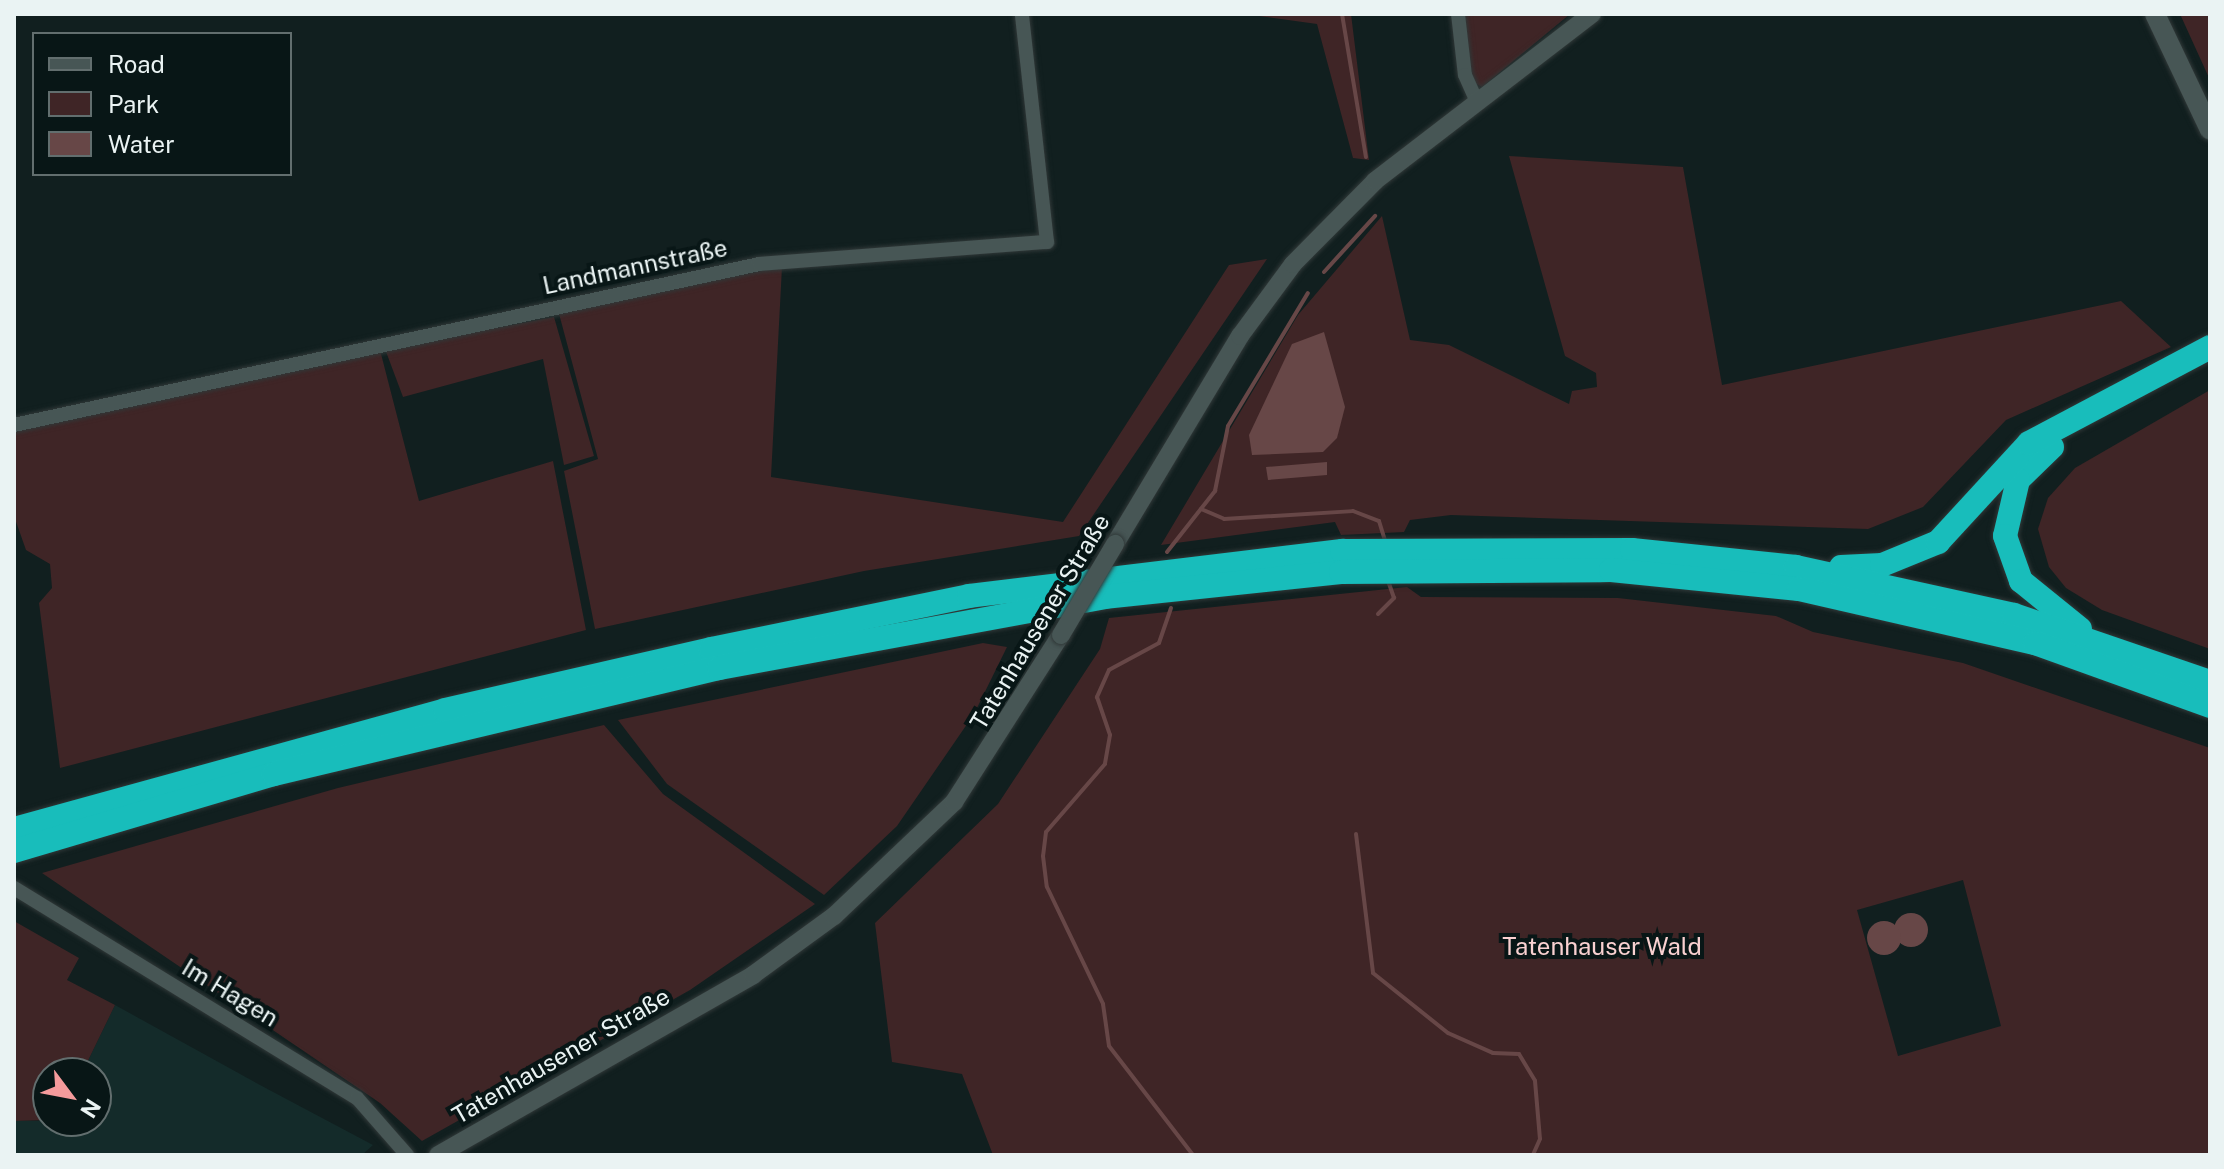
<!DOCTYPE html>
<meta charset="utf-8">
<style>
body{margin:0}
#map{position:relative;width:2224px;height:1169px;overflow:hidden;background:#111f1f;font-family:"Public Sans",sans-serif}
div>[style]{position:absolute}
.built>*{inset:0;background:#142b2a}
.green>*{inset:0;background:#3f2526}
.water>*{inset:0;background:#674747}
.round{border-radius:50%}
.stream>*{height:4px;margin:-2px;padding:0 2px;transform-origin:2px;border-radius:2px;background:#674747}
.roads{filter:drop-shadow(0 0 2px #303838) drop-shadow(0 0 2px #303838)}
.minor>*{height:14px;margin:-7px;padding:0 7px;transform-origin:7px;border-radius:7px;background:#475655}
.tertiary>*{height:18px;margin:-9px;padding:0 9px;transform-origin:9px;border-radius:9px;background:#475655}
.secondary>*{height:20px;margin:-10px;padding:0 10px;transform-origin:10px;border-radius:10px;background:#475655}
.motorway>*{height:24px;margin:-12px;padding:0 12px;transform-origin:12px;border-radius:12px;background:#18bdbb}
.bridges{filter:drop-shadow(0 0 2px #303838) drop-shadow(0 0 2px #303838)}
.tertiary-bridge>*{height:18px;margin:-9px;padding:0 9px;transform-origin:9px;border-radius:9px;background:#475655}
span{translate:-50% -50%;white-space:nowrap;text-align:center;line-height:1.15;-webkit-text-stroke:8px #081616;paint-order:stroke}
.street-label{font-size:24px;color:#eaf3f3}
.park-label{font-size:24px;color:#f9d1d1}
.frame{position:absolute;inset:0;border:16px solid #eaf3f3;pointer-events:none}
.legend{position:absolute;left:32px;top:32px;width:260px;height:144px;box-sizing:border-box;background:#081616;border:2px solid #626e6e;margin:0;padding:10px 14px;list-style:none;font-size:24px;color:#eaf3f3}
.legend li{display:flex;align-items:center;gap:16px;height:40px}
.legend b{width:40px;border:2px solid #626e6e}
.north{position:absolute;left:32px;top:1057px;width:80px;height:80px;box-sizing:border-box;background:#081616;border:2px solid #626e6e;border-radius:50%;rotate:122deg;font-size:22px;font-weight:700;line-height:32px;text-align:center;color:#eaf3f3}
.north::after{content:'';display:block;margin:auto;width:28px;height:36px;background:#f59b9c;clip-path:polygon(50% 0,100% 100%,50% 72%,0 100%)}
</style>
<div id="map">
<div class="built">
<i style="clip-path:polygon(115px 1005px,260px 1085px,373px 1145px,362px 1155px,14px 1155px,14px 1121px,96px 1121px,96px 1073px,82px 1073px)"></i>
</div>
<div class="green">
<i style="clip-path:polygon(1244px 14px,1351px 14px,1369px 160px,1353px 158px,1317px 24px)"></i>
<i style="clip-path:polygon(1463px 14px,1570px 14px,1482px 87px,1470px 81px)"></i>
<i style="clip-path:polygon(2180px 14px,2210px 14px,2210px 80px)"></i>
<i style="clip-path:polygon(1509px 156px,1683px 167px,1722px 385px,2121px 301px,2171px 347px,2006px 420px,1923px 507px,1868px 529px,1451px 515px,1410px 520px,1404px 532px,1341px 535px,1335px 522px,1161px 545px,1298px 315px,1382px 216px,1410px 340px,1449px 345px,1569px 404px,1572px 391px,1597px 387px,1596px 373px,1565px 356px)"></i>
<i style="clip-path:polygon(1267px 259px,1079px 536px,864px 571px,595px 629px,564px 471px,598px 459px,558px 310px,782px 267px,771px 477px,1063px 522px,1229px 265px)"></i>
<i style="clip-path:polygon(554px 317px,594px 456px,564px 465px,543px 359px,403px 397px,385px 349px)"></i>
<i style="clip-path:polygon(380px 350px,419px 501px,553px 461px,586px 630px,60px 768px,39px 603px,52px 588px,50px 564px,26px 550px,14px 516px,14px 432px)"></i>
<i style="clip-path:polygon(2210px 390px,2210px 649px,2102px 610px,2066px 588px,2049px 567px,2038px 529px,2048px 498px,2075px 468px)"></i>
<i style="clip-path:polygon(evenodd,1407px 587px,1421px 597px,1618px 598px,1776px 616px,1813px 632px,1963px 663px,2210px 748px,2210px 1155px,993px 1155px,962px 1074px,892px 1062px,875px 923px,998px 804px,1100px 649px,1109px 618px,1407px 587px,1963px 880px,2001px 1026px,1898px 1056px,1857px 910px,1963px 880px)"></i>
<i style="clip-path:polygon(983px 643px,1007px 647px,974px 714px,897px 826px,824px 895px,667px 784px,618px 720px)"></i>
<i style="clip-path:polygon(604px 725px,663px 794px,815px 904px,690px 990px,422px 1141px,380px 1103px,42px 873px,338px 788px)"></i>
<i style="clip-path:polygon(14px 921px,79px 958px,67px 980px,115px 1005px,82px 1073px,48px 1073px,48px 1120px,14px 1121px)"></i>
</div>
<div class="water">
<i style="clip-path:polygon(1324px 332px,1345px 407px,1337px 438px,1323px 452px,1252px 455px,1249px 435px,1292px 344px)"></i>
<i style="clip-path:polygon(1327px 462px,1327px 475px,1268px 480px,1266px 467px)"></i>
<i class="round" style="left:1894px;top:913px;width:34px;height:34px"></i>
<i class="round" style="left:1867px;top:921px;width:34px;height:34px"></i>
</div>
<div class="stream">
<i style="left:1342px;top:14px;width:145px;rotate:80.5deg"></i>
<i style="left:1324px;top:272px;width:76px;rotate:-47.7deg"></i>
<i style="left:1201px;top:509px;width:25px;rotate:23deg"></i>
<i style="left:1224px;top:519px;width:129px;rotate:-3.5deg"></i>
<i style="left:1353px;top:511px;width:28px;rotate:21deg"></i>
<i style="left:1379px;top:521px;width:24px;rotate:73deg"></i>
<i style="left:1167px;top:552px;width:78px;rotate:-51.8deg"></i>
<i style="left:1215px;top:491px;width:66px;rotate:-78.7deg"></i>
<i style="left:1228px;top:426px;width:155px;rotate:-59deg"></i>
<i style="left:1171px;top:608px;width:37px;rotate:109deg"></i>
<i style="left:1159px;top:643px;width:57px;rotate:151.6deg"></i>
<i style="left:1109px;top:670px;width:30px;rotate:114deg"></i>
<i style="left:1097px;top:697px;width:40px;rotate:71.1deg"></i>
<i style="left:1110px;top:735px;width:29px;rotate:100deg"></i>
<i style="left:1105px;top:764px;width:90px;rotate:130.9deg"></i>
<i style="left:1046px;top:832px;width:24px;rotate:97deg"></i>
<i style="left:1043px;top:856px;width:31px;rotate:83deg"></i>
<i style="left:1047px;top:887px;width:130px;rotate:64.4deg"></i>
<i style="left:1103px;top:1004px;width:42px;rotate:81.9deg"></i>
<i style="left:1109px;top:1046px;width:138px;rotate:52.4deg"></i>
<i style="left:1378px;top:614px;width:23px;rotate:-45deg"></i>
<i style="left:1394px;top:598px;width:18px;rotate:-109deg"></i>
<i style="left:1356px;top:834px;width:140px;rotate:83deg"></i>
<i style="left:1373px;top:973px;width:96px;rotate:38.7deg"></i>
<i style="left:1448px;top:1033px;width:49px;rotate:24deg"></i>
<i style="left:1493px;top:1053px;width:26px;rotate:2deg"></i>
<i style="left:1519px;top:1054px;width:31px;rotate:59deg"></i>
<i style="left:1535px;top:1081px;width:58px;rotate:85.1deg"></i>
<i style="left:1540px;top:1139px;width:17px;rotate:114deg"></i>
</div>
<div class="roads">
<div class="minor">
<i style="left:1458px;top:14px;width:61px;rotate:83.5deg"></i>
<i style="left:1465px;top:75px;width:30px;rotate:66deg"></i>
<i style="left:14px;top:425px;width:762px;rotate:-12.19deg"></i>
<i style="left:759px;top:264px;width:289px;rotate:-4.4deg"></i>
<i style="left:1047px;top:242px;width:229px;rotate:-96.3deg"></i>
<i style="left:14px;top:888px;width:402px;rotate:31.5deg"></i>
<i style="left:357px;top:1098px;width:76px;rotate:48.7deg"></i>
</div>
<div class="tertiary">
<i style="left:1115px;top:544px;width:243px;rotate:-59deg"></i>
<i style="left:1240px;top:336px;width:89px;rotate:-53.6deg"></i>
<i style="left:1293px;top:264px;width:117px;rotate:-45.3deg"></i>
<i style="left:1375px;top:181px;width:274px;rotate:-37.6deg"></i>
<i style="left:438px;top:1155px;width:363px;rotate:-29.7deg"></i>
<i style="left:753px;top:975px;width:100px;rotate:-36.1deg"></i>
<i style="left:834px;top:916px;width:166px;rotate:-43.5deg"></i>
<i style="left:954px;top:802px;width:198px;rotate:-57.4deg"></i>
</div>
<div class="secondary">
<i style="left:2155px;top:14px;width:128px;rotate:64.6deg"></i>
</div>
<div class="motorway">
<i style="left:2052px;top:447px;width:47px;rotate:135.9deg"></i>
<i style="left:2018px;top:480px;width:57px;rotate:103.1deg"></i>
<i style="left:2005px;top:536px;width:48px;rotate:70.4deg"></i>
<i style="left:2021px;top:581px;width:76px;rotate:39.1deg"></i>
<i style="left:1841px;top:567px;width:41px;rotate:-2.8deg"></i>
<i style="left:1882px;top:565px;width:61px;rotate:-22.3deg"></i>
<i style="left:1938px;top:542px;width:134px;rotate:-47.4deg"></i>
<i style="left:2029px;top:443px;width:205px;rotate:-27.9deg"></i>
<i style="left:14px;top:829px;width:447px;rotate:-15.4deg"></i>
<i style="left:445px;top:710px;width:273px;rotate:-12.9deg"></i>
<i style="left:711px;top:649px;width:263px;rotate:-11.6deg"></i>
<i style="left:969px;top:596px;width:376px;rotate:-6.9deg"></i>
<i style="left:1342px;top:551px;width:290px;rotate:-0.2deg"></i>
<i style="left:1632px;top:550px;width:165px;rotate:5.9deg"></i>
<i style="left:1796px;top:567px;width:223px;rotate:12.4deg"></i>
<i style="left:2014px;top:615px;width:207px;rotate:18.9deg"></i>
<i style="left:14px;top:851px;width:271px;rotate:-16.5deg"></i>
<i style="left:274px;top:774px;width:457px;rotate:-13.4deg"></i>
<i style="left:719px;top:668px;width:391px;rotate:-10.4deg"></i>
<i style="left:1104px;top:597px;width:238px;rotate:-6deg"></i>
<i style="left:1341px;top:572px;width:270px;rotate:-0.4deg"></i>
<i style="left:1611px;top:570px;width:189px;rotate:5.8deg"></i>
<i style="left:1799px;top:589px;width:242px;rotate:12.9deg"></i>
<i style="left:2035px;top:643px;width:186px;rotate:19.8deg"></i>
</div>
</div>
<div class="bridges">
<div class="tertiary-bridge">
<i style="left:1061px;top:635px;width:106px;rotate:-59.3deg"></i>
</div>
</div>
<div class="street-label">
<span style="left:635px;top:267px;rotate:-12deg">Landmannstraße</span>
<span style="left:1040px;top:622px;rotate:-59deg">Tatenhausener Straße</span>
<span style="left:230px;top:993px;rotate:31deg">Im Hagen</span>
<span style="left:561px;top:1056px;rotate:-30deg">Tatenhausener Straße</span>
</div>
<div class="park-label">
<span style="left:1602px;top:947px">Tatenhauser Wald</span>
</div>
<div class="frame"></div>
<ul class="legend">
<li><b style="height:10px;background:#475655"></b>Road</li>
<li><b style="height:22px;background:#3f2526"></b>Park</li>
<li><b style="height:22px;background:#674747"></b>Water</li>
</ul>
<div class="north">N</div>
</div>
